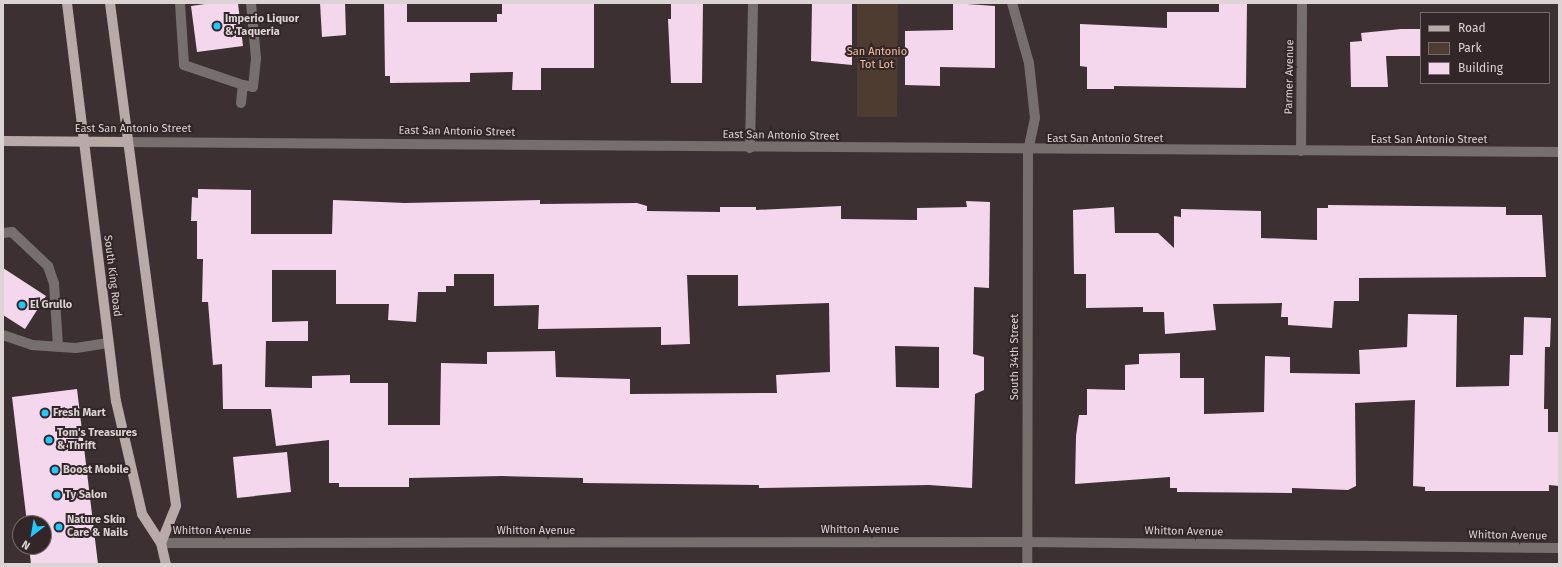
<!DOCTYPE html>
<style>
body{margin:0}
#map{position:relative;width:1562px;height:567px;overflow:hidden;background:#3d3033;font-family:"Fira Sans",sans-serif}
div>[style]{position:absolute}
.green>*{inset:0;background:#4e3c31}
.building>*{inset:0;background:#f4d6ed}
.minor>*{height:10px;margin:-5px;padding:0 5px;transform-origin:5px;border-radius:5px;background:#766f6e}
.major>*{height:10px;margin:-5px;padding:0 5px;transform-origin:5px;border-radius:5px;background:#b7aaa7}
.dots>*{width:11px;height:11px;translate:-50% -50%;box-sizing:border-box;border:2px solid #332629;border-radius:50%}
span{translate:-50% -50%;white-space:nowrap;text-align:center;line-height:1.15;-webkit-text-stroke:4px #332629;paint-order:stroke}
.poi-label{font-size:11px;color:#dbd3d4;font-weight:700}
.left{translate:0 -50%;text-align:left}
.park-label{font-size:11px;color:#f2c09d}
.street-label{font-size:11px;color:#dbd3d4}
.frame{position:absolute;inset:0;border:4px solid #dbd3d4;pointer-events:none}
.legend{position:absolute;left:1420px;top:12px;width:130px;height:72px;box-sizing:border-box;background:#332629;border:1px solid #766b6d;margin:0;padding:5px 7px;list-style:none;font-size:12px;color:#dbd3d4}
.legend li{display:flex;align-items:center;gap:8px;height:20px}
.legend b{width:20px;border:1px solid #766b6d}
.north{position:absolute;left:12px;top:515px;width:40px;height:40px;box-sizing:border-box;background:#332629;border:1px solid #766b6d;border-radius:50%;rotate:211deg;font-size:11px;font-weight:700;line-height:16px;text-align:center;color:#dbd3d4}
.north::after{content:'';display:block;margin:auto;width:14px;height:18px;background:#1fc9fd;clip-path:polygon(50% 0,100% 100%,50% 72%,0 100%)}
</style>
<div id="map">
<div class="green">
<i style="clip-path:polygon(857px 3px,898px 3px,897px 117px,857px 117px)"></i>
</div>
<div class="building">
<i style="clip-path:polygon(212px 3px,238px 3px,243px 46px,197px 52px,191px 6px)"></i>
<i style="clip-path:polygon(320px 3px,345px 3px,346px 35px,322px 37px)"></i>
<i style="clip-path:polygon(384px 3px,407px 3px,407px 22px,497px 22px,497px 14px,502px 14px,502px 3px,594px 3px,594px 68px,541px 68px,541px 90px,512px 90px,513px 72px,470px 73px,470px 82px,390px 83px,390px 76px,385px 76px)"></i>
<i style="clip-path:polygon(671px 3px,703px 3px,702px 83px,671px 83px,668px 19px,671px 19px)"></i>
<i style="clip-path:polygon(812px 3px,852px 3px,852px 65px,811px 61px)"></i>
<i style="clip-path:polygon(953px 3px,995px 6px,995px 68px,940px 67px,940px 86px,905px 85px,905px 31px,953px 30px)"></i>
<i style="clip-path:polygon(1219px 3px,1247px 3px,1246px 88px,1114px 86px,1114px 89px,1087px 89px,1087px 67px,1080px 66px,1080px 24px,1167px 28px,1167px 12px,1219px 12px)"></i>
<i style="clip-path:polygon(1401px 29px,1421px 29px,1421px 56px,1386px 56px,1388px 87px,1351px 87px,1350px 42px,1362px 41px,1361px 33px)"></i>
<i style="clip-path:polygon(evenodd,198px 189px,251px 190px,251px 234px,332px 234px,333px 200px,405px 203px,540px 200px,540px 204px,637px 203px,647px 206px,647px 211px,720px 212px,720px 207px,756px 207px,756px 210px,841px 206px,841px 219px,917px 220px,917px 208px,967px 207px,966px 201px,990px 202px,989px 288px,974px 287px,973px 354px,984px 357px,984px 390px,975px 394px,972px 488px,929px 485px,759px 488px,759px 485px,583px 483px,583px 478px,502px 476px,409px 478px,409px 487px,339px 487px,339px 483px,329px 483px,329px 440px,276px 446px,271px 409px,223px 409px,222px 364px,213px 365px,208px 302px,202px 302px,203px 259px,197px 259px,197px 221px,191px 221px,192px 197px,198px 198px,198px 189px,272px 270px,336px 270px,336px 304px,389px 304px,388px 320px,416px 322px,418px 292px,446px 292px,446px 286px,454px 286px,454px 274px,494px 274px,494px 306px,539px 305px,538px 329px,661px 327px,661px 345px,690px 344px,687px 275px,738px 275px,738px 306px,829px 303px,830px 372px,776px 375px,777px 393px,630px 394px,630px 379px,556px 377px,555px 351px,487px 352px,487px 364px,441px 363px,440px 425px,388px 425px,388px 383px,350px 383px,350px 375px,312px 376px,312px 388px,265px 387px,266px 341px,308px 341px,308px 321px,272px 322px,272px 270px,198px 189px,895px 346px,939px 347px,939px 388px,896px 387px,895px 346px)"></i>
<i style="clip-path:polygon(1328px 205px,1506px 207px,1506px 215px,1542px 215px,1546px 277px,1359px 278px,1359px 301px,1334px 301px,1332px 328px,1288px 325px,1288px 317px,1281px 317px,1282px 303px,1213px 304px,1216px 330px,1165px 334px,1164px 312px,1143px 312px,1143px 307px,1086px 308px,1086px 274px,1074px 274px,1073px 210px,1114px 207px,1115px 233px,1158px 233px,1174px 248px,1174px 216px,1181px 217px,1181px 209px,1261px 211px,1261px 238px,1317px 240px,1317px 208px,1328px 208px)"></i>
<i style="clip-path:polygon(3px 268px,46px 296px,25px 329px,3px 315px)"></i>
<i style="clip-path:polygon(1408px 314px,1457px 315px,1456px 387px,1509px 386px,1510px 355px,1523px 355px,1524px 317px,1551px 318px,1550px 347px,1545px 347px,1544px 409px,1548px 409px,1548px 432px,1559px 432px,1559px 486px,1549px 485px,1549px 491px,1425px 491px,1425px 487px,1413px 486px,1415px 400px,1355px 403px,1356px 486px,1348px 490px,1292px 488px,1292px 493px,1177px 492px,1177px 488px,1170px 488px,1170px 477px,1075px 484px,1076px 436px,1079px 415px,1087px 415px,1087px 389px,1125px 390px,1125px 365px,1139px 364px,1139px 354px,1180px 353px,1180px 378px,1204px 378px,1204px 414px,1264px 412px,1265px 356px,1290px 357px,1290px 373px,1360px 374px,1359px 350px,1407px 347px)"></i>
<i style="clip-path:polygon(77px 389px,98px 564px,31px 564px,29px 547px,44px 547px,44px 523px,27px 523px,12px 397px)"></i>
<i style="clip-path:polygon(287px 452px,291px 492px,237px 498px,233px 457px)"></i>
</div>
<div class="minor">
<i style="left:180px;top:3px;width:62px;rotate:86.3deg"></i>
<i style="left:184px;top:65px;width:62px;rotate:18.7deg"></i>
<i style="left:1012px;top:3px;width:62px;rotate:74.2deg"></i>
<i style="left:1029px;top:63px;width:55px;rotate:83.8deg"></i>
<i style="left:1035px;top:118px;width:34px;rotate:102deg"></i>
<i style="left:1028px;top:151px;width:413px;rotate:90.1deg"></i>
<i style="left:241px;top:103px;width:18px;rotate:-84deg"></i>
<i style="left:243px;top:85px;width:10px;rotate:11deg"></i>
<i style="left:253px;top:87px;width:29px;rotate:-84deg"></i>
<i style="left:256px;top:58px;width:55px;rotate:-95.2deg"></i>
<i style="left:126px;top:142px;width:1433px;rotate:0.4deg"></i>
<i style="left:750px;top:148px;width:145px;rotate:-88.8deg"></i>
<i style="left:1301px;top:151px;width:148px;rotate:-89.6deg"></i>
<i style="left:3px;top:233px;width:9px;rotate:-6deg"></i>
<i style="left:12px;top:232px;width:50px;rotate:43.4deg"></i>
<i style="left:48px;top:266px;width:18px;rotate:71deg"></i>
<i style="left:54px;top:283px;width:64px;rotate:86.4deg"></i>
<i style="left:3px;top:335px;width:31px;rotate:19deg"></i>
<i style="left:32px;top:345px;width:44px;rotate:3.9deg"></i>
<i style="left:76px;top:348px;width:32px;rotate:-9deg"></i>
<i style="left:161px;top:543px;width:866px;rotate:-0.07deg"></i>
<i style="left:1027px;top:542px;width:532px;rotate:0.65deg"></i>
</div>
<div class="major">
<i style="left:67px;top:3px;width:401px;rotate:83deg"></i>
<i style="left:116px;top:401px;width:116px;rotate:77deg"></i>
<i style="left:142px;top:514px;width:35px;rotate:57deg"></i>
<i style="left:161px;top:543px;width:22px;rotate:77deg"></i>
<i style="left:110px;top:3px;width:507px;rotate:82.52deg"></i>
<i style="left:176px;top:506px;width:40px;rotate:112deg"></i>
<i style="left:3px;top:141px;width:123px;rotate:0.5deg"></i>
</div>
<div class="dots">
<i style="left:217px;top:26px;background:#1fc9fd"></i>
<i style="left:22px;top:305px;background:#1fc9fd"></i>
<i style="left:45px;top:413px;background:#1fc9fd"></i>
<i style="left:49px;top:440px;background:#1fc9fd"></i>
<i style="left:55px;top:470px;background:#1fc9fd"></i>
<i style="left:57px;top:495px;background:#1fc9fd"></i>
<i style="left:59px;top:527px;background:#1fc9fd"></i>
</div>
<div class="poi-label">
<span class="left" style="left:225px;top:26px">Imperio Liquor<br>&amp; Taqueria</span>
<span class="left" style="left:30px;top:305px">El Grullo</span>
<span class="left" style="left:53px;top:413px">Fresh Mart</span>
<span class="left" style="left:57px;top:440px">Tom's Treasures<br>&amp; Thrift</span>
<span class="left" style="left:63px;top:470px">Boost Mobile</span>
<span class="left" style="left:65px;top:495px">Ty Salon</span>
<span class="left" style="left:67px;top:527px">Nature Skin<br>Care &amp; Nails</span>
</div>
<div class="park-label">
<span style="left:877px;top:59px">San Antonio<br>Tot Lot</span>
</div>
<div class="street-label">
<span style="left:1290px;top:77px;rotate:-89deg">Parmer Avenue</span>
<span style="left:133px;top:129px">East San Antonio Street</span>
<span style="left:457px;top:132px;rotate:1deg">East San Antonio Street</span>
<span style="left:781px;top:136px;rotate:1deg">East San Antonio Street</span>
<span style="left:1105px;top:139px">East San Antonio Street</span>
<span style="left:1429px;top:140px">East San Antonio Street</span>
<span style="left:112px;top:276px;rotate:83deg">South King Road</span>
<span style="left:1015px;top:357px;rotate:-90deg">South 34th Street</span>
<span style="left:860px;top:530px">Whitton Avenue</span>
<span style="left:212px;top:531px">Whitton Avenue</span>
<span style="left:536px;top:531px">Whitton Avenue</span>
<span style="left:1184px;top:532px;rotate:1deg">Whitton Avenue</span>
<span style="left:1508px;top:536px;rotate:1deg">Whitton Avenue</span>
</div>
<div class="frame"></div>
<ul class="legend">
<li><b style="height:5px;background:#b7aaa7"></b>Road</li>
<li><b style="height:11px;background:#4e3c31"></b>Park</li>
<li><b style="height:11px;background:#f4d6ed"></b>Building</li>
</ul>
<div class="north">N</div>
</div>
